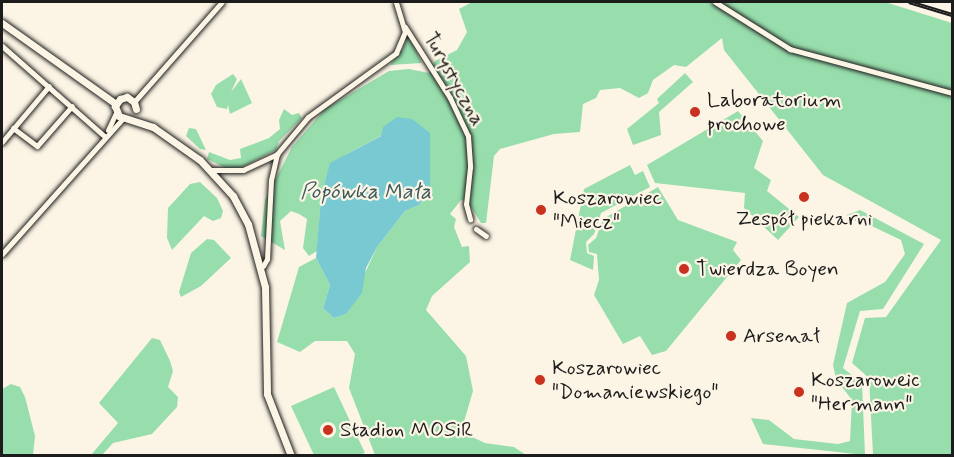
<!DOCTYPE html>
<meta charset="utf-8">
<style>
body{margin:0}
#map{position:relative;width:954px;height:457px;overflow:hidden;background:#fcf5e5;font-family:Mynerve,sans-serif}
div>[style]{position:absolute}
.green>*{inset:0;background:#97deac}
.water>*{inset:0;background:#78c9d2}
.minor-tunnel>*{height:5px;margin-top:-2.5px;transform-origin:0;background:repeating-linear-gradient(90deg,#dad4c7 0 5px,transparent 0 7.5px)}
.roads{filter:drop-shadow(0 0 2px #1c1c1c) drop-shadow(0 0 2px #1c1c1c)}
.minor>*{height:5px;margin:-2.5px;padding:0 2.5px;transform-origin:2.5px;border-radius:2.5px;background:#fcf5e5}
.major>*{height:7px;margin:-3.5px;padding:0 3.5px;transform-origin:3.5px;border-radius:3.5px;background:#fcf5e5}
.rail>*{height:4px;margin-top:-2px;transform-origin:0;background:repeating-linear-gradient(90deg,#fcf5e5 0 4.5px,#1c1c1c 0 9px);box-sizing:border-box;border-block:2px solid #1c1c1c}
.dots>*{width:16px;height:16px;translate:-50% -50%;box-sizing:border-box;border:3px solid #fcf5e5;border-radius:50%}
span{translate:-50% -50%;white-space:nowrap;text-align:center;line-height:1.15;-webkit-text-stroke:4.5px #fcf5e5;paint-order:stroke}
.street-label{font-size:21px;color:#1c1c1c}
.poi-label{font-size:21px;color:#1c1c1c}
.left{translate:0 -50%;text-align:left}
.water-label{font-size:22px;color:#3c595c;font-style:italic}
.frame{position:absolute;inset:0;border:3px solid #1c1c1c;pointer-events:none}
</style>
<div id="map">
<div class="green">
<i style="clip-path:polygon(472px 2px,885px 2px,952px 23px,952px 455px,873px 455px,869px 378px,852px 363px,865px 318px,886px 317px,941px 240px,823px 175px,724px 50px,722px 38px,686px 67px,674px 65px,653px 80px,648px 93px,639px 98px,620px 88px,600px 90px,596px 98px,583px 104px,580px 132px,554px 134px,500px 149px,494px 156px,486px 223px,481px 223px,468px 202px,461px 200px,450px 214px,456px 219px,454px 227px,462px 247px,469px 246px,470px 262px,432px 296px,426px 310px,466px 356px,473px 391px,463px 425px,466px 434px,485px 443px,514px 447px,526px 455px,375px 455px,349px 388px,355px 354px,347px 341px,315px 341px,300px 352px,277px 342px,299px 267px,316px 258px,330px 285px,323px 308px,334px 318px,346px 314px,377px 247px,405px 211px,419px 205px,430px 191px,430px 168px,412px 119px,347px 154px,321px 198px,317px 251px,309px 256px,303px 248px,307px 219px,299px 214px,291px 211px,280px 221px,285px 250px,261px 236px,265px 200px,292px 147px,325px 109px,389px 71px,409px 69px,429px 73px,435px 61px,457px 50px,467px 32px,459px 9px)"></i>
<i style="clip-path:polygon(408px 35px,422px 63px,390px 65px,403px 49px)"></i>
<i style="clip-path:polygon(685px 73px,693px 82px,659px 112px,661px 135px,633px 145px,627px 129px,659px 103px,657px 99px)"></i>
<i style="clip-path:polygon(233px 74px,237px 79px,231px 92px,241px 79px,252px 103px,230px 114px,228px 105px,227px 109px,217px 107px,211px 94px,216px 85px)"></i>
<i style="clip-path:polygon(284px 109px,292px 115px,299px 113px,302px 118px,279px 141px,276px 150px,242px 167px,228px 169px,207px 159px,209px 152px,230px 160px,241px 158px,240px 149px,269px 138px,280px 129px,279px 120px)"></i>
<i style="clip-path:polygon(738px 111px,763px 141px,754px 168px,771px 180px,767px 191px,799px 217px,778px 240px,744px 208px,745px 193px,655px 183px,647px 165px)"></i>
<i style="clip-path:polygon(189px 128px,196px 129px,206px 150px,200px 149px,186px 136px)"></i>
<i style="clip-path:polygon(630px 165px,635px 175px,643px 171px,650px 187px,601px 213px,594px 234px,586px 242px,587px 253px,594px 256px,593px 270px,570px 260px,584px 189px)"></i>
<i style="clip-path:polygon(200px 182px,217px 198px,223px 211px,221px 218px,213px 221px,204px 216px,172px 250px,167px 238px,168px 208px,190px 184px)"></i>
<i style="clip-path:polygon(658px 187px,678px 220px,737px 242px,733px 250px,741px 260px,666px 351px,652px 355px,640px 336px,623px 344px,594px 295px,599px 280px,597px 254px,589px 252px,588px 245px,596px 238px,603px 219px)"></i>
<i style="clip-path:polygon(860px 210px,924px 244px,883px 309px,860px 311px,843px 368px,862px 383px,865px 455px,763px 444px,751px 418px,769px 420px,794px 439px,838px 444px,850px 441px,852px 400px,836px 379px,833px 365px,847px 303px,885px 282px,905px 254px,901px 240px,859px 220px,849px 222px,847px 215px)"></i>
<i style="clip-path:polygon(207px 239px,214px 240px,231px 258px,201px 286px,181px 297px,179px 292px,191px 253px)"></i>
<i style="clip-path:polygon(152px 338px,160px 340px,170px 361px,173px 371px,168px 387px,178px 397px,177px 407px,152px 434px,113px 443px,102px 455px,91px 455px,118px 423px,99px 403px)"></i>
<i style="clip-path:polygon(11px 384px,20px 387px,25px 397px,35px 436px,33px 455px,2px 455px,2px 389px)"></i>
<i style="clip-path:polygon(334px 387px,365px 453px,359px 455px,314px 455px,291px 406px)"></i>
</div>
<div class="water">
<i style="clip-path:polygon(397px 117px,412px 119px,430px 133px,430px 191px,419px 205px,405px 211px,377px 247px,366px 268px,362px 293px,346px 314px,334px 318px,323px 308px,330px 285px,316px 258px,321px 198px,330px 163px,381px 136px,383px 127px)"></i>
</div>
<div class="minor-tunnel">
<i style="left:470px;top:219px;width:12px;rotate:59deg"></i>
</div>
<div class="roads">
<div class="minor">
<i style="left:715px;top:2px;width:89px;rotate:32.1deg"></i>
<i style="left:790px;top:49px;width:168px;rotate:15.2deg"></i>
<i style="left:405px;top:27px;width:84px;rotate:57.6deg"></i>
<i style="left:450px;top:98px;width:42px;rotate:64.7deg"></i>
<i style="left:468px;top:136px;width:31px;rotate:86deg"></i>
<i style="left:470px;top:167px;width:37px;rotate:96deg"></i>
<i style="left:466px;top:204px;width:16px;rotate:75deg"></i>
<i style="left:2px;top:46px;width:136px;rotate:41.4deg"></i>
<i style="left:134px;top:102px;width:133px;rotate:-48.7deg"></i>
<i style="left:13px;top:128px;width:30px;rotate:37deg"></i>
<i style="left:37px;top:146px;width:53px;rotate:-48.8deg"></i>
<i style="left:108px;top:130px;width:19px;rotate:-65deg"></i>
<i style="left:2px;top:142px;width:73px;rotate:-50deg"></i>
<i style="left:210px;top:170px;width:33px"></i>
<i style="left:243px;top:170px;width:38px;rotate:-25deg"></i>
<i style="left:476px;top:229px;width:12px;rotate:35deg"></i>
<i style="left:2px;top:254px;width:182px;rotate:-48.3deg"></i>
<i style="left:263px;top:266px;width:8px;rotate:-60deg"></i>
<i style="left:267px;top:259px;width:79px;rotate:-87.1deg"></i>
<i style="left:271px;top:180px;width:27px;rotate:-77deg"></i>
<i style="left:277px;top:154px;width:48px;rotate:-50deg"></i>
<i style="left:308px;top:117px;width:109px;rotate:-36deg"></i>
<i style="left:396px;top:53px;width:23px;rotate:-67deg"></i>
<i style="left:405px;top:32px;width:31px;rotate:-107deg"></i>
</div>
<div class="major">
<i style="left:2px;top:23px;width:140px;rotate:35.4deg"></i>
<i style="left:136px;top:109px;width:7px;rotate:-106deg"></i>
<i style="left:134px;top:102px;width:9px;rotate:-144deg"></i>
<i style="left:127px;top:97px;width:7px;rotate:164deg"></i>
<i style="left:120px;top:99px;width:9px;rotate:126deg"></i>
<i style="left:115px;top:106px;width:11px;rotate:68deg"></i>
<i style="left:119px;top:116px;width:36px;rotate:18deg"></i>
<i style="left:153px;top:127px;width:57px;rotate:35.1deg"></i>
<i style="left:200px;top:160px;width:49px;rotate:47.5deg"></i>
<i style="left:233px;top:196px;width:32px;rotate:62deg"></i>
<i style="left:248px;top:224px;width:65px;rotate:74.9deg"></i>
<i style="left:265px;top:287px;width:107px;rotate:88.9deg"></i>
<i style="left:267px;top:394px;width:66px;rotate:68.8deg"></i>
</div>
</div>
<div class="rail">
<i style="left:909px;top:2px;width:45px;rotate:16.8deg"></i>
</div>
<div class="dots">
<i style="left:695px;top:112px;background:#c8321e"></i>
<i style="left:804px;top:197px;background:#c8321e"></i>
<i style="left:541px;top:210px;background:#c8321e"></i>
<i style="left:684px;top:269px;background:#c8321e"></i>
<i style="left:731px;top:336px;background:#c8321e"></i>
<i style="left:540px;top:380px;background:#c8321e"></i>
<i style="left:799px;top:392px;background:#c8321e"></i>
<i style="left:328px;top:430px;background:#c8321e"></i>
</div>
<div class="street-label">
<span style="left:454px;top:79px;rotate:61deg">Turystyczna</span>
</div>
<div class="poi-label">
<span class="left" style="left:707px;top:112px">Laboratorium<br>prochowe</span>
<span class="left" style="left:553px;top:210px">Koszarowiec<br>"Miecz"</span>
<span style="left:804px;top:219px">Zespół piekarni</span>
<span class="left" style="left:696px;top:269px">Twierdza Boyen</span>
<span class="left" style="left:743px;top:336px">Arsenał</span>
<span class="left" style="left:552px;top:380px">Koszarowiec<br>"Domaniewskiego"</span>
<span class="left" style="left:811px;top:392px">Koszaroweic<br>"Hermann"</span>
<span class="left" style="left:340px;top:430px">Stadion MOSiR</span>
</div>
<div class="water-label">
<span style="left:366px;top:193px">Popówka Mała</span>
</div>
<div class="frame"></div>
</div>
